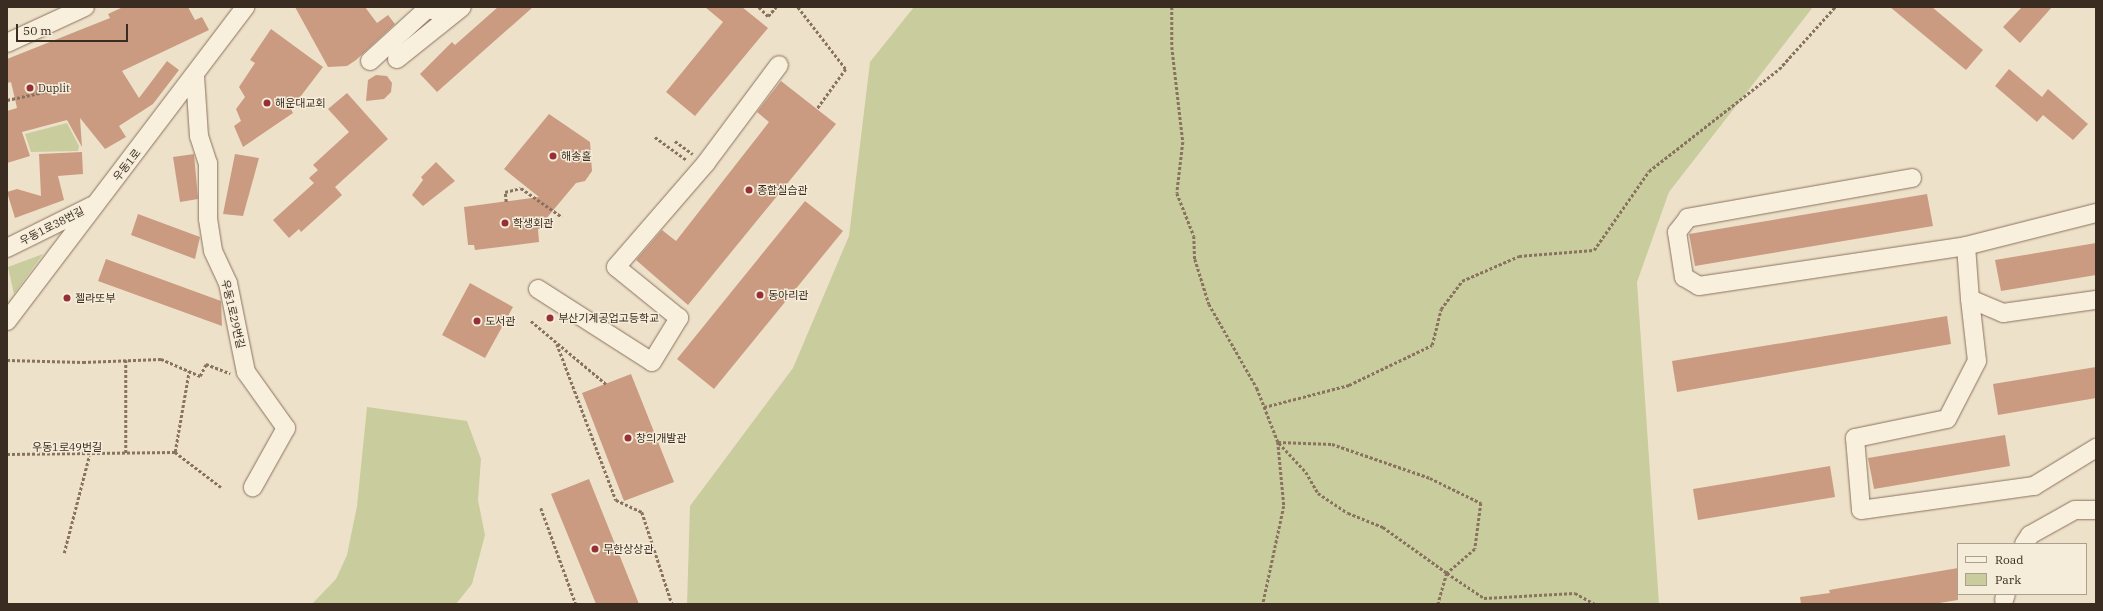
<!DOCTYPE html>
<meta charset="utf-8">
<style>
body{margin:0}
#map{position:relative;width:2103px;height:611px;overflow:hidden;background:#eee1ca;font-family:"IBM Plex Serif","Noto Sans KR",serif}
div>[style]{position:absolute}
.green>*{inset:0;background:#c9cc9d}
.building>*{inset:0;background:#ca9b81}
.path>*{height:2.5px;margin-top:-1.25px;transform-origin:0;background:repeating-linear-gradient(90deg,#8a735e 0 3px,transparent 0 5px)}
.roads{filter:drop-shadow(0 0 1px #8a735e) drop-shadow(0 0 1px #8a735e)}
.minor>*{height:18px;margin:-9px;padding:0 9px;transform-origin:9px;border-radius:9px;background:#f8efdd}
.dots>*{width:11px;height:11px;translate:-50% -50%;box-sizing:border-box;border:2px solid #f5ecd9;border-radius:50%}
span{translate:-50% -50%;white-space:nowrap;text-align:center;line-height:1.15;-webkit-text-stroke:3px #f5ecd9;paint-order:stroke}
.poi-label{font-size:11px;color:#3b2c21}
.left{translate:0 -50%;text-align:left}
.street-label{font-size:11px;color:#3b2c21}
.frame{position:absolute;inset:0;border:8px solid #3b2c21;pointer-events:none}
.legend{position:absolute;left:1957px;top:543px;width:130px;height:52px;box-sizing:border-box;background:#f5ecd9;border:1px solid #ab9f8f;margin:0;padding:5px 7px;list-style:none;font-size:12px;color:#3b2c21}
.legend li{display:flex;align-items:center;gap:8px;height:20px}
.legend b{width:20px;border:1px solid #ab9f8f}
.scale{position:absolute;left:16px;top:24px;width:112px;height:18px;box-sizing:border-box;border:2px solid #3b2c21;border-top:0;padding-left:5px;font-size:12px;line-height:14px;white-space:nowrap;color:#3b2c21;-webkit-text-stroke:3px #f5ecd9;paint-order:stroke}
</style>
<div id="map">
<div class="green">
<i style="clip-path:polygon(914px 7px,1813px 7px,1669px 192px,1637px 282px,1659px 604px,687px 604px,690px 506px,793px 368px,849px 236px,870px 62px)"></i>
<i style="clip-path:polygon(67px 123px,79px 146px,78px 151px,31px 152px,25px 134px)"></i>
<i style="clip-path:polygon(43px 254px,14px 294px,8px 267px)"></i>
<i style="clip-path:polygon(367px 407px,467px 421px,481px 459px,478px 500px,485px 535px,472px 584px,456px 604px,312px 604px,336px 579px,347px 555px,357px 506px)"></i>
</div>
<div class="building">
<i style="clip-path:polygon(123px 7px,188px 7px,195px 20px,202px 17px,209px 30px,122px 71px,139px 98px,167px 61px,179px 70px,153px 104px,119px 126px,126px 137px,105px 149px,80px 118px,82px 147px,67px 120px,22px 132px,30px 156px,7px 163px,7px 111px,17px 108px,11px 82px,7px 83px,7px 59px,110px 18px,108px 14px)"></i>
<i style="clip-path:polygon(295px 7px,365px 7px,377px 23px,388px 15px,395px 24px,356px 60px,347px 66px,328px 67px)"></i>
<i style="clip-path:polygon(498px 7px,533px 7px,437px 92px,420px 74px,452px 42px,455px 45px)"></i>
<i style="clip-path:polygon(705px 7px,742px 7px,768px 28px,695px 116px,666px 92px,723px 22px)"></i>
<i style="clip-path:polygon(1890px 7px,1932px 7px,1983px 50px,1966px 70px)"></i>
<i style="clip-path:polygon(2022px 7px,2052px 7px,2020px 43px,2003px 27px)"></i>
<i style="clip-path:polygon(271px 29px,323px 67px,291px 109px,293px 113px,243px 147px,234px 126px,241px 121px,236px 109px,245px 97px,239px 87px,255px 63px,250px 60px)"></i>
<i style="clip-path:polygon(2009px 69px,2042px 97px,2048px 89px,2088px 124px,2073px 140px,2043px 115px,2037px 122px,1995px 86px)"></i>
<i style="clip-path:polygon(376px 75px,387px 76px,392px 83px,391px 92px,384px 99px,366px 101px,368px 80px)"></i>
<i style="clip-path:polygon(781px 81px,836px 124px,688px 305px,636px 260px,662px 230px,676px 241px,769px 122px,757px 112px)"></i>
<i style="clip-path:polygon(347px 93px,388px 139px,335px 187px,342px 195px,301px 232px,299px 229px,289px 238px,273px 220px,314px 183px,309px 178px,318px 170px,313px 165px,349px 132px,328px 109px)"></i>
<i style="clip-path:polygon(549px 114px,590px 142px,592px 171px,585px 181px,576px 183px,545px 220px,546px 228px,538px 229px,539px 242px,475px 250px,474px 245px,468px 245px,464px 207px,539px 197px,504px 169px)"></i>
<i style="clip-path:polygon(82px 152px,83px 174px,58px 176px,64px 200px,15px 218px,7px 192px,17px 189px,41px 196px,39px 154px)"></i>
<i style="clip-path:polygon(194px 154px,198px 199px,180px 202px,173px 157px)"></i>
<i style="clip-path:polygon(235px 154px,259px 158px,243px 216px,223px 214px)"></i>
<i style="clip-path:polygon(436px 162px,455px 181px,423px 206px,412px 195px,423px 180px,421px 177px)"></i>
<i style="clip-path:polygon(1927px 194px,1933px 226px,1695px 266px,1689px 234px)"></i>
<i style="clip-path:polygon(805px 201px,843px 231px,714px 389px,677px 359px)"></i>
<i style="clip-path:polygon(138px 214px,200px 237px,195px 259px,131px 235px)"></i>
<i style="clip-path:polygon(2096px 243px,2096px 275px,2001px 291px,1995px 260px)"></i>
<i style="clip-path:polygon(106px 259px,221px 301px,222px 326px,98px 281px)"></i>
<i style="clip-path:polygon(470px 283px,513px 307px,485px 358px,442px 335px)"></i>
<i style="clip-path:polygon(1947px 316px,1951px 344px,1677px 392px,1672px 361px)"></i>
<i style="clip-path:polygon(2096px 367px,2096px 398px,1998px 415px,1993px 384px)"></i>
<i style="clip-path:polygon(631px 374px,674px 482px,624px 501px,582px 393px)"></i>
<i style="clip-path:polygon(2005px 435px,2010px 466px,1874px 489px,1868px 458px)"></i>
<i style="clip-path:polygon(1830px 466px,1835px 497px,1698px 520px,1693px 489px)"></i>
<i style="clip-path:polygon(589px 479px,639px 604px,596px 604px,551px 494px)"></i>
<i style="clip-path:polygon(1958px 568px,1958px 600px,1933px 604px,1801px 604px,1800px 597px,1830px 593px,1829px 590px)"></i>
</div>
<div class="path">
<i style="left:759px;top:7px;width:13px;rotate:45deg"></i>
<i style="left:768px;top:16px;width:12px;rotate:-48deg"></i>
<i style="left:798px;top:7px;width:78px;rotate:52.3deg"></i>
<i style="left:846px;top:69px;width:49px;rotate:125.9deg"></i>
<i style="left:1172px;top:7px;width:40px;rotate:90deg"></i>
<i style="left:1172px;top:47px;width:96px;rotate:83.4deg"></i>
<i style="left:1183px;top:142px;width:51px;rotate:96.7deg"></i>
<i style="left:1177px;top:193px;width:46px;rotate:68.4deg"></i>
<i style="left:1194px;top:236px;width:23px;rotate:88deg"></i>
<i style="left:1195px;top:259px;width:47px;rotate:72.7deg"></i>
<i style="left:1209px;top:304px;width:97px;rotate:60.3deg"></i>
<i style="left:1257px;top:388px;width:58px;rotate:68.7deg"></i>
<i style="left:1278px;top:442px;width:64px;rotate:84.6deg"></i>
<i style="left:1284px;top:506px;width:100px;rotate:102.1deg"></i>
<i style="left:7px;top:100px;width:52px;rotate:-12.2deg"></i>
<i style="left:655px;top:137px;width:39px;rotate:36deg"></i>
<i style="left:675px;top:141px;width:22px;rotate:36deg"></i>
<i style="left:506px;top:202px;width:10px;rotate:-96deg"></i>
<i style="left:505px;top:192px;width:16px;rotate:-14deg"></i>
<i style="left:521px;top:188px;width:50px;rotate:35.3deg"></i>
<i style="left:531px;top:321px;width:98px;rotate:40deg"></i>
<i style="left:557px;top:344px;width:167px;rotate:69.3deg"></i>
<i style="left:616px;top:500px;width:29px;rotate:25deg"></i>
<i style="left:642px;top:512px;width:97px;rotate:71.9deg"></i>
<i style="left:7px;top:360px;width:76px;rotate:1.5deg"></i>
<i style="left:83px;top:362px;width:78px;rotate:-2.2deg"></i>
<i style="left:161px;top:359px;width:43px;rotate:23.6deg"></i>
<i style="left:200px;top:376px;width:13px;rotate:-63deg"></i>
<i style="left:206px;top:364px;width:26px;rotate:21deg"></i>
<i style="left:126px;top:360px;width:94px;rotate:90deg"></i>
<i style="left:1264px;top:407px;width:88px;rotate:-14.5deg"></i>
<i style="left:1349px;top:385px;width:92px;rotate:-25.7deg"></i>
<i style="left:1432px;top:345px;width:37px;rotate:-76deg"></i>
<i style="left:1441px;top:309px;width:35px;rotate:-53deg"></i>
<i style="left:1462px;top:281px;width:62px;rotate:-23.7deg"></i>
<i style="left:1519px;top:256px;width:75px;rotate:-4.6deg"></i>
<i style="left:1594px;top:250px;width:96px;rotate:-55.2deg"></i>
<i style="left:1649px;top:171px;width:165px;rotate:-38.1deg"></i>
<i style="left:1779px;top:69px;width:84px;rotate:-47.9deg"></i>
<i style="left:1278px;top:442px;width:54px;rotate:2.1deg"></i>
<i style="left:1332px;top:444px;width:104px;rotate:19.1deg"></i>
<i style="left:1430px;top:478px;width:57px;rotate:26.1deg"></i>
<i style="left:1481px;top:503px;width:46px;rotate:97.4deg"></i>
<i style="left:1475px;top:549px;width:37px;rotate:139deg"></i>
<i style="left:1447px;top:573px;width:45px;rotate:34deg"></i>
<i style="left:1484px;top:598px;width:91px;rotate:-3.1deg"></i>
<i style="left:1575px;top:593px;width:23px;rotate:29deg"></i>
<i style="left:1279px;top:443px;width:40px;rotate:47deg"></i>
<i style="left:1306px;top:472px;width:24px;rotate:60deg"></i>
<i style="left:1318px;top:493px;width:36px;rotate:34deg"></i>
<i style="left:1348px;top:513px;width:38px;rotate:22deg"></i>
<i style="left:1383px;top:527px;width:79px;rotate:35.7deg"></i>
<i style="left:1447px;top:573px;width:32px;rotate:106deg"></i>
<i style="left:175px;top:452px;width:82px;rotate:-80.2deg"></i>
<i style="left:7px;top:454px;width:168px;rotate:-0.7deg"></i>
<i style="left:175px;top:452px;width:58px;rotate:37.3deg"></i>
<i style="left:541px;top:508px;width:102px;rotate:70deg"></i>
<i style="left:64px;top:553px;width:100px;rotate:-75.5deg"></i>
</div>
<div class="roads">
<div class="minor">
<i style="left:7px;top:43px;width:86px;rotate:-24.8deg"></i>
<i style="left:397px;top:59px;width:83px;rotate:-38.7deg"></i>
<i style="left:370px;top:61px;width:77px;rotate:-42.4deg"></i>
<i style="left:427px;top:9px;width:24px;rotate:12deg"></i>
<i style="left:195px;top:76px;width:60px;rotate:86.2deg"></i>
<i style="left:199px;top:136px;width:28px;rotate:72deg"></i>
<i style="left:208px;top:163px;width:56px;rotate:90deg"></i>
<i style="left:208px;top:219px;width:32px;rotate:81deg"></i>
<i style="left:213px;top:251px;width:35px;rotate:65deg"></i>
<i style="left:228px;top:283px;width:91px;rotate:78.6deg"></i>
<i style="left:246px;top:372px;width:69px;rotate:54.5deg"></i>
<i style="left:286px;top:428px;width:68px;rotate:119.2deg"></i>
<i style="left:1912px;top:178px;width:228px;rotate:169.9deg"></i>
<i style="left:1688px;top:218px;width:18px;rotate:128deg"></i>
<i style="left:1677px;top:232px;width:46px;rotate:81.2deg"></i>
<i style="left:1684px;top:277px;width:17px;rotate:31deg"></i>
<i style="left:1699px;top:286px;width:270px;rotate:-8.5deg"></i>
<i style="left:2096px;top:213px;width:134px;rotate:165.8deg"></i>
<i style="left:1966px;top:246px;width:53px;rotate:85.7deg"></i>
<i style="left:1970px;top:299px;width:36px;rotate:23deg"></i>
<i style="left:2003px;top:313px;width:94px;rotate:-8deg"></i>
<i style="left:7px;top:248px;width:95px;rotate:-26.3deg"></i>
<i style="left:538px;top:289px;width:135px;rotate:32.6deg"></i>
<i style="left:652px;top:362px;width:52px;rotate:-58.5deg"></i>
<i style="left:679px;top:318px;width:81px;rotate:-141deg"></i>
<i style="left:616px;top:267px;width:138px;rotate:-49.1deg"></i>
<i style="left:706px;top:163px;width:122px;rotate:-53.3deg"></i>
<i style="left:1970px;top:299px;width:62px;rotate:83.6deg"></i>
<i style="left:1977px;top:361px;width:65px;rotate:117.3deg"></i>
<i style="left:1947px;top:419px;width:94px;rotate:168.3deg"></i>
<i style="left:1855px;top:438px;width:72px;rotate:85.2deg"></i>
<i style="left:1861px;top:510px;width:175px;rotate:-7.9deg"></i>
<i style="left:2034px;top:486px;width:73px;rotate:-31.5deg"></i>
<i style="left:7px;top:321px;width:394px;rotate:-52.8deg"></i>
<i style="left:2024px;top:544px;width:11px;rotate:-56deg"></i>
<i style="left:2030px;top:535px;width:51px;rotate:-29.1deg"></i>
<i style="left:2075px;top:510px;width:21px"></i>
<i style="left:2004px;top:600px;width:6px;rotate:-72deg"></i>
</div>
</div>
<div class="dots">
<i style="left:30px;top:88px;background:#973036"></i>
<i style="left:267px;top:103px;background:#973036"></i>
<i style="left:553px;top:156px;background:#973036"></i>
<i style="left:749px;top:190px;background:#973036"></i>
<i style="left:505px;top:223px;background:#973036"></i>
<i style="left:760px;top:295px;background:#973036"></i>
<i style="left:67px;top:298px;background:#973036"></i>
<i style="left:550px;top:318px;background:#973036"></i>
<i style="left:477px;top:321px;background:#973036"></i>
<i style="left:628px;top:438px;background:#973036"></i>
<i style="left:595px;top:549px;background:#973036"></i>
</div>
<div class="poi-label">
<span class="left" style="left:38px;top:88px">Duplit</span>
<span class="left" style="left:275px;top:103px">해운대교회</span>
<span class="left" style="left:561px;top:156px">해송홀</span>
<span class="left" style="left:757px;top:190px">종합실습관</span>
<span class="left" style="left:513px;top:223px">학생회관</span>
<span class="left" style="left:768px;top:295px">동아리관</span>
<span class="left" style="left:75px;top:298px">젤라또부</span>
<span class="left" style="left:558px;top:318px">부산기계공업고등학교</span>
<span class="left" style="left:485px;top:321px">도서관</span>
<span class="left" style="left:636px;top:438px">창의개발관</span>
<span class="left" style="left:603px;top:549px">무한상상관</span>
</div>
<div class="street-label">
<span style="left:127px;top:165px;rotate:-52deg">우동1로</span>
<span style="left:52px;top:226px;rotate:-27deg">우동1로38번길</span>
<span style="left:233px;top:314px;rotate:77deg">우동1로29번길</span>
<span style="left:67px;top:447px">우동1로49번길</span>
</div>
<div class="frame"></div>
<ul class="legend">
<li><b style="height:5px;background:#f8efdd"></b>Road</li>
<li><b style="height:11px;background:#c9cc9d"></b>Park</li>
</ul>
<div class="scale">50 m</div>
</div>
